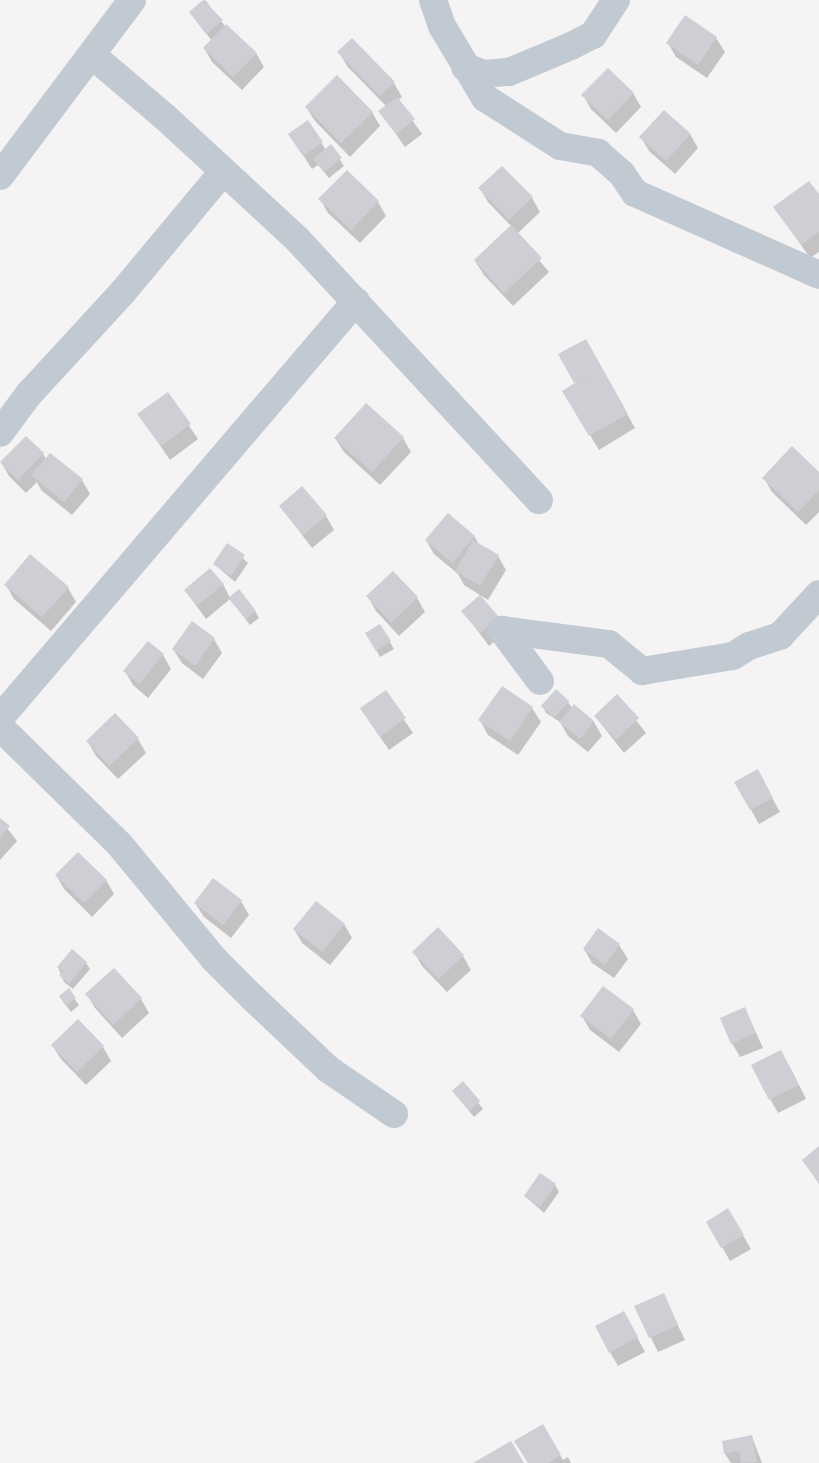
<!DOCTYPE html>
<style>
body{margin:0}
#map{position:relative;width:819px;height:1463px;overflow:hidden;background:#f5f3f3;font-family:Manrope,sans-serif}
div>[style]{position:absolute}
.shadow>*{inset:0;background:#0003}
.building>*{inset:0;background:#cdcfd5}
.minor>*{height:28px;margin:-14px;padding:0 14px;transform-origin:14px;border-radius:14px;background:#c1cad2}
span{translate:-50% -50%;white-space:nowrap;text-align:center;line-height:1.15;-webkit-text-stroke:5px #fff;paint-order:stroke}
</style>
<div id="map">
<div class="shadow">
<i style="clip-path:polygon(205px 0,225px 26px,256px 53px,264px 67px,242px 90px,212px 62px,204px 48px,212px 41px,190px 12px)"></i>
<i style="clip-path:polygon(686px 17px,716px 38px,725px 52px,707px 78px,676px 57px,668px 43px)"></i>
<i style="clip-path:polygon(339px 52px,394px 83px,402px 97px,398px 100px,422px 134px,405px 147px,380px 111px,386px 106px,347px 66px)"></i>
<i style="clip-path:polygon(633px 93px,641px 107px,616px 133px,591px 109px,583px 95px)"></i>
<i style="clip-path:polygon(306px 107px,372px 112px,380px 126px,350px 157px,315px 121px)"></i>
<i style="clip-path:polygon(308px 122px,326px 150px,331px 146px,344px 166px,329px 178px,318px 165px,312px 169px,290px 135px)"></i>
<i style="clip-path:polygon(690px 134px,698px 148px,675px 174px,649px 151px,641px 137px)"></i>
<i style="clip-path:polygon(480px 188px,532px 198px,540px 212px,517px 234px,549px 272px,513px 306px,484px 275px,475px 261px,512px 227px,488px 202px)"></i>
<i style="clip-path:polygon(819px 197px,819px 252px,810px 258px,775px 207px)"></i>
<i style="clip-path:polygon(320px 199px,378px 202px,386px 216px,360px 243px,328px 213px)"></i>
<i style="clip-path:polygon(585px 340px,635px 428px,599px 450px,564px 391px,577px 383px,567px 368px)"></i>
<i style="clip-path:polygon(167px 394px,198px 439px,170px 460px,139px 415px)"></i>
<i style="clip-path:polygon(335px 438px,403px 438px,411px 452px,380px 485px,344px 452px)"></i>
<i style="clip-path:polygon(43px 454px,46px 459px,82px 480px,90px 494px,72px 515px,41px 490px,37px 482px,26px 493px,9px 476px,1px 462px)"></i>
<i style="clip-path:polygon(819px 473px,819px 512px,806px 525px,772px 492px,764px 478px)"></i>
<i style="clip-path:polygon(280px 506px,326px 516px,334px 530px,312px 548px)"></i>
<i style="clip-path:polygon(474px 536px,480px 546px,498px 556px,506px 570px,488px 600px,464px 585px,458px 574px,434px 554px,426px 540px)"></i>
<i style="clip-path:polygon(228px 544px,248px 563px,235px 582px,214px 564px)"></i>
<i style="clip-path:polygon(223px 584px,230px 598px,255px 611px,259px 618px,250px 625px,230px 599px,206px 619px,185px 590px)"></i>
<i style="clip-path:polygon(6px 585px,68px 588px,76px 602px,51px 631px,14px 599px)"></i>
<i style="clip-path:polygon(368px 597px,417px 598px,425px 612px,399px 636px,376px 611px)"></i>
<i style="clip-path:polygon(463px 611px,506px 632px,489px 646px)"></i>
<i style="clip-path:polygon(380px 626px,394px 649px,380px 657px,367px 633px)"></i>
<i style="clip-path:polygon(214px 639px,222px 653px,203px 679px,182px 663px,173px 649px)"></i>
<i style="clip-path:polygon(163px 655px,171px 669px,148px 698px,133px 685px,125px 671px)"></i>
<i style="clip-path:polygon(503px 688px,532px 708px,541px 722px,518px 755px,488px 735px,480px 720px)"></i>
<i style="clip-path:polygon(385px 692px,413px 733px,389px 750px,361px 709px)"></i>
<i style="clip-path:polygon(617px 696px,646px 733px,624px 753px,595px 716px)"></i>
<i style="clip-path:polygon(568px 702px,572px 708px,574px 706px,594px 722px,602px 736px,588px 752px,568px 736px,560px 722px,546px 713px,543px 707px)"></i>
<i style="clip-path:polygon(138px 739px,146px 753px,118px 779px,96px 756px,88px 742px)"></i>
<i style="clip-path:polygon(736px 783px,765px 785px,780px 812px,759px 824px)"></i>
<i style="clip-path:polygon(0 819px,17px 841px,0 860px)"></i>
<i style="clip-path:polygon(56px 875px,106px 880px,114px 894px,92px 917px,64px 889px)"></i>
<i style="clip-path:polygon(241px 901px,249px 915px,231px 938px,204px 917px,195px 903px)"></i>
<i style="clip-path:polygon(344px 924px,352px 938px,330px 965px,302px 943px,294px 929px)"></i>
<i style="clip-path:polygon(598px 930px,619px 945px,628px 959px,614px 978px,592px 963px,584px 949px)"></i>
<i style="clip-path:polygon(414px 952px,463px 956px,471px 970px,447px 992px,422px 966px)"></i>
<i style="clip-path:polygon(86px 963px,90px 969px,73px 989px,64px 982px,58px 967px)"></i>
<i style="clip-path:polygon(68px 990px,79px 1005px,71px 1012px,64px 1003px)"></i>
<i style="clip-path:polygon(87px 994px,141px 999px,149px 1013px,122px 1038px,95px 1008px)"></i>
<i style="clip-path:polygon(745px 1009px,763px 1048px,740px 1057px,732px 1043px)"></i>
<i style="clip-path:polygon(633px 1010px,641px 1024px,619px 1052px,590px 1030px,582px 1016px)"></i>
<i style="clip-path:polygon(52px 1045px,103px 1047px,111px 1061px,86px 1085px,61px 1059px)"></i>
<i style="clip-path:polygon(789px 1065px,806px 1099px,778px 1113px,770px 1099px)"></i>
<i style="clip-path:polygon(463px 1083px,483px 1109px,474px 1117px,458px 1097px)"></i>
<i style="clip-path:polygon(819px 1148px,819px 1184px,803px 1160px)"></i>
<i style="clip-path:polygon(555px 1185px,559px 1192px,544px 1213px,525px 1196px)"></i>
<i style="clip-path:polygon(728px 1210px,751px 1249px,730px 1261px,708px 1222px)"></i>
<i style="clip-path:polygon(663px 1295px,685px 1340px,658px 1352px,636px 1307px)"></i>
<i style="clip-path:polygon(631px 1326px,645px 1352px,618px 1366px,610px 1352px)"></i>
<i style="clip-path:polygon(542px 1426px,563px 1460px,568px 1457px,571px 1463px,529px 1463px)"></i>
<i style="clip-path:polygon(752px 1437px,762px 1463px,731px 1463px,725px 1454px)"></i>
</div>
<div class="building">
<i style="clip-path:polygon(203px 0,223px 20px,206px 34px,189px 12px)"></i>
<i style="clip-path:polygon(685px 15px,717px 37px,698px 65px,666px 43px)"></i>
<i style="clip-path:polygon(226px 24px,257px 53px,233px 77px,203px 48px)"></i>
<i style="clip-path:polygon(352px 38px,395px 82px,380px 96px,337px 52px)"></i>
<i style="clip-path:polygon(608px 68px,634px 93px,608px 120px,581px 95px)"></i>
<i style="clip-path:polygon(337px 75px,373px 112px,341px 143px,305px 107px)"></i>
<i style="clip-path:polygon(397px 97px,415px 119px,396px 134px,378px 111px)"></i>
<i style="clip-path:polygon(664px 110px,691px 134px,666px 161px,639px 137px)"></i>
<i style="clip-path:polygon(308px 120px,323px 142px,303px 156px,288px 134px)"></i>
<i style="clip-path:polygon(331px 144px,342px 158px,324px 172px,313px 159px)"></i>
<i style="clip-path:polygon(502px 166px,533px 197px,509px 220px,478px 188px)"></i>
<i style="clip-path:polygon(347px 170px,379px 201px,351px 230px,318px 199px)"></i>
<i style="clip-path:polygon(809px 181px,819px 194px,819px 232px,801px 245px,773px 207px)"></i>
<i style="clip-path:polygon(511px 225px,542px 258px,504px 293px,474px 260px)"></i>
<i style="clip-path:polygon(586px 339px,628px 414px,589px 436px,562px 391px,586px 376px,574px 383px,558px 354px)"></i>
<i style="clip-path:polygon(168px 392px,191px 424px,161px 446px,137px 414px)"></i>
<i style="clip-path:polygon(366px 403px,404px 437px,372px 472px,334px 438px)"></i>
<i style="clip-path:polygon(26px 436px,44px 453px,18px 480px,0 462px)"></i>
<i style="clip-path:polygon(792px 446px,819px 472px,819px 490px,798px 512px,762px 478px)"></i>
<i style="clip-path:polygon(50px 453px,83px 479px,64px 502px,31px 475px)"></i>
<i style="clip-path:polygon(302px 486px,327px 515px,303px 535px,279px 506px)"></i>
<i style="clip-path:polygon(448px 513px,475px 536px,452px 563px,425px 540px)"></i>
<i style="clip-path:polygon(473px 540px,499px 555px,480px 586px,455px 571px)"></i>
<i style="clip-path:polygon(227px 543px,245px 555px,231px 576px,213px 564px)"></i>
<i style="clip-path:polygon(30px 554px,69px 587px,42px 617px,4px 585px)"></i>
<i style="clip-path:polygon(210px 568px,224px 584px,197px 606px,184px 590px)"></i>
<i style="clip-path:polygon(393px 571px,418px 597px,391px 623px,366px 596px)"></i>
<i style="clip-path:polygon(239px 589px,256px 611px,246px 619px,228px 598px)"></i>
<i style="clip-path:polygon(480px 595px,499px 617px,480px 633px,461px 611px)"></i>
<i style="clip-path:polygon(192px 621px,215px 638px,195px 666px,172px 649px)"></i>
<i style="clip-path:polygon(380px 624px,391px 641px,376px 651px,365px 633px)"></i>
<i style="clip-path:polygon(148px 641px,164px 654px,139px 684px,123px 671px)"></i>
<i style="clip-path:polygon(502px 686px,533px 707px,510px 741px,478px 720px)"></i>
<i style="clip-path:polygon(556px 689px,569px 701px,554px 718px,541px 706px)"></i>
<i style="clip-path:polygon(386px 690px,406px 718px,380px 737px,360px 708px)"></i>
<i style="clip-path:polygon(617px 694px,639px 718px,616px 740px,594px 716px)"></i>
<i style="clip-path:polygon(574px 704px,594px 721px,580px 739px,559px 722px)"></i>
<i style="clip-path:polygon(115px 713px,139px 738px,109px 766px,86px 741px)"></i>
<i style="clip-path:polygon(758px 769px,773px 798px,750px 810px,734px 782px)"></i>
<i style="clip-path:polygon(0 818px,10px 826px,0 837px)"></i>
<i style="clip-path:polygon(78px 852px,107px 880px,84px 903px,55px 875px)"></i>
<i style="clip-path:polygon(213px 878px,242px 900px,223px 925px,194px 903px)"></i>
<i style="clip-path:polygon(316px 901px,345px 924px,322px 952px,293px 929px)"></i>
<i style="clip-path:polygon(438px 927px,464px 955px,439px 979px,412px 952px)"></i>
<i style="clip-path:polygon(598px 928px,620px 944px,605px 965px,583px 949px)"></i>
<i style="clip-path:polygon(72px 949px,87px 962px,69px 984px,59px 975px,63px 971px,57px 967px)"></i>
<i style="clip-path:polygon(114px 968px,142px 998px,113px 1025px,85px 994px)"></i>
<i style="clip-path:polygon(603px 986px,634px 1009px,611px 1039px,580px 1016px)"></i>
<i style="clip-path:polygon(69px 988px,76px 998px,66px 1006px,59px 996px)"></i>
<i style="clip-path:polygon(745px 1007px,756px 1033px,731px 1044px,720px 1018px)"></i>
<i style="clip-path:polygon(78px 1019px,104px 1046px,77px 1072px,51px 1045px)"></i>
<i style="clip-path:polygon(781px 1050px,799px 1085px,769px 1100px,751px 1065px)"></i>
<i style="clip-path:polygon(463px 1081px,480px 1101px,469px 1111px,452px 1091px)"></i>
<i style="clip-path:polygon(819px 1146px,819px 1183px,802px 1160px)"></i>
<i style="clip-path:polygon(540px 1173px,556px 1184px,540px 1207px,524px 1196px)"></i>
<i style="clip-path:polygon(728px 1208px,744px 1235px,721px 1248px,706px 1222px)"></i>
<i style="clip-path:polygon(664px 1293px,678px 1325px,649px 1338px,634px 1306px)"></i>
<i style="clip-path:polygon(624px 1311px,638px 1337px,609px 1353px,595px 1326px)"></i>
<i style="clip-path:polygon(543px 1424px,561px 1455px,548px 1463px,528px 1463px,514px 1441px)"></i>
<i style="clip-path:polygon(752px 1435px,757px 1462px,741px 1463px,739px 1451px,724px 1454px,722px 1441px)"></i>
<i style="clip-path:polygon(511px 1441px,524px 1463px,473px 1463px)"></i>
</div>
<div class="minor">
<i style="left:433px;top:0;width:28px;rotate:71deg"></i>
<i style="left:442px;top:26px;width:84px;rotate:59.2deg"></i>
<i style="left:485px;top:98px;width:89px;rotate:32.6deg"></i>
<i style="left:560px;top:146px;width:39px;rotate:10deg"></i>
<i style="left:598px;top:153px;width:32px;rotate:41deg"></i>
<i style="left:622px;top:174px;width:23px;rotate:56deg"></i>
<i style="left:635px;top:193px;width:201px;rotate:24deg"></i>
<i style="left:92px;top:55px;width:97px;rotate:40.4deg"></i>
<i style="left:166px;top:118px;width:178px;rotate:42.7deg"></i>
<i style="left:297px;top:239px;width:356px;rotate:47.2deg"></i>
<i style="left:465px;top:67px;width:20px;rotate:20deg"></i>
<i style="left:484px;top:74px;width:25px;rotate:-5deg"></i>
<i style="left:509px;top:72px;width:67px;rotate:-22.8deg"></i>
<i style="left:571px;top:46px;width:25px;rotate:-27deg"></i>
<i style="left:593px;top:35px;width:42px;rotate:-56.7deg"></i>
<i style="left:0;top:176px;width:220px;rotate:-53.1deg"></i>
<i style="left:0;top:433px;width:49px;rotate:-53.4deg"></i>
<i style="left:29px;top:394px;width:137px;rotate:-47.4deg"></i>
<i style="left:122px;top:293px;width:156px;rotate:-50.2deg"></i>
<i style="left:540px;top:681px;width:64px;rotate:-126.7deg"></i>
<i style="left:502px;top:630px;width:108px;rotate:7.5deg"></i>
<i style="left:609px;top:644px;width:43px;rotate:39.3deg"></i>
<i style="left:642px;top:671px;width:92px;rotate:-9.4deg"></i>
<i style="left:733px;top:656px;width:19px;rotate:-32deg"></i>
<i style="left:749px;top:646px;width:33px;rotate:-18deg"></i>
<i style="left:780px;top:636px;width:57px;rotate:-47.1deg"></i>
<i style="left:0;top:718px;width:548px;rotate:-49.51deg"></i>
<i style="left:0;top:727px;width:168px;rotate:44.5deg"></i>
<i style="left:120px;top:845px;width:148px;rotate:50.5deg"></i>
<i style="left:214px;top:959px;width:55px;rotate:45deg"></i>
<i style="left:253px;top:998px;width:103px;rotate:43.4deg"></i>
<i style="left:328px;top:1069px;width:80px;rotate:34.3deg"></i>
</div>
</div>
